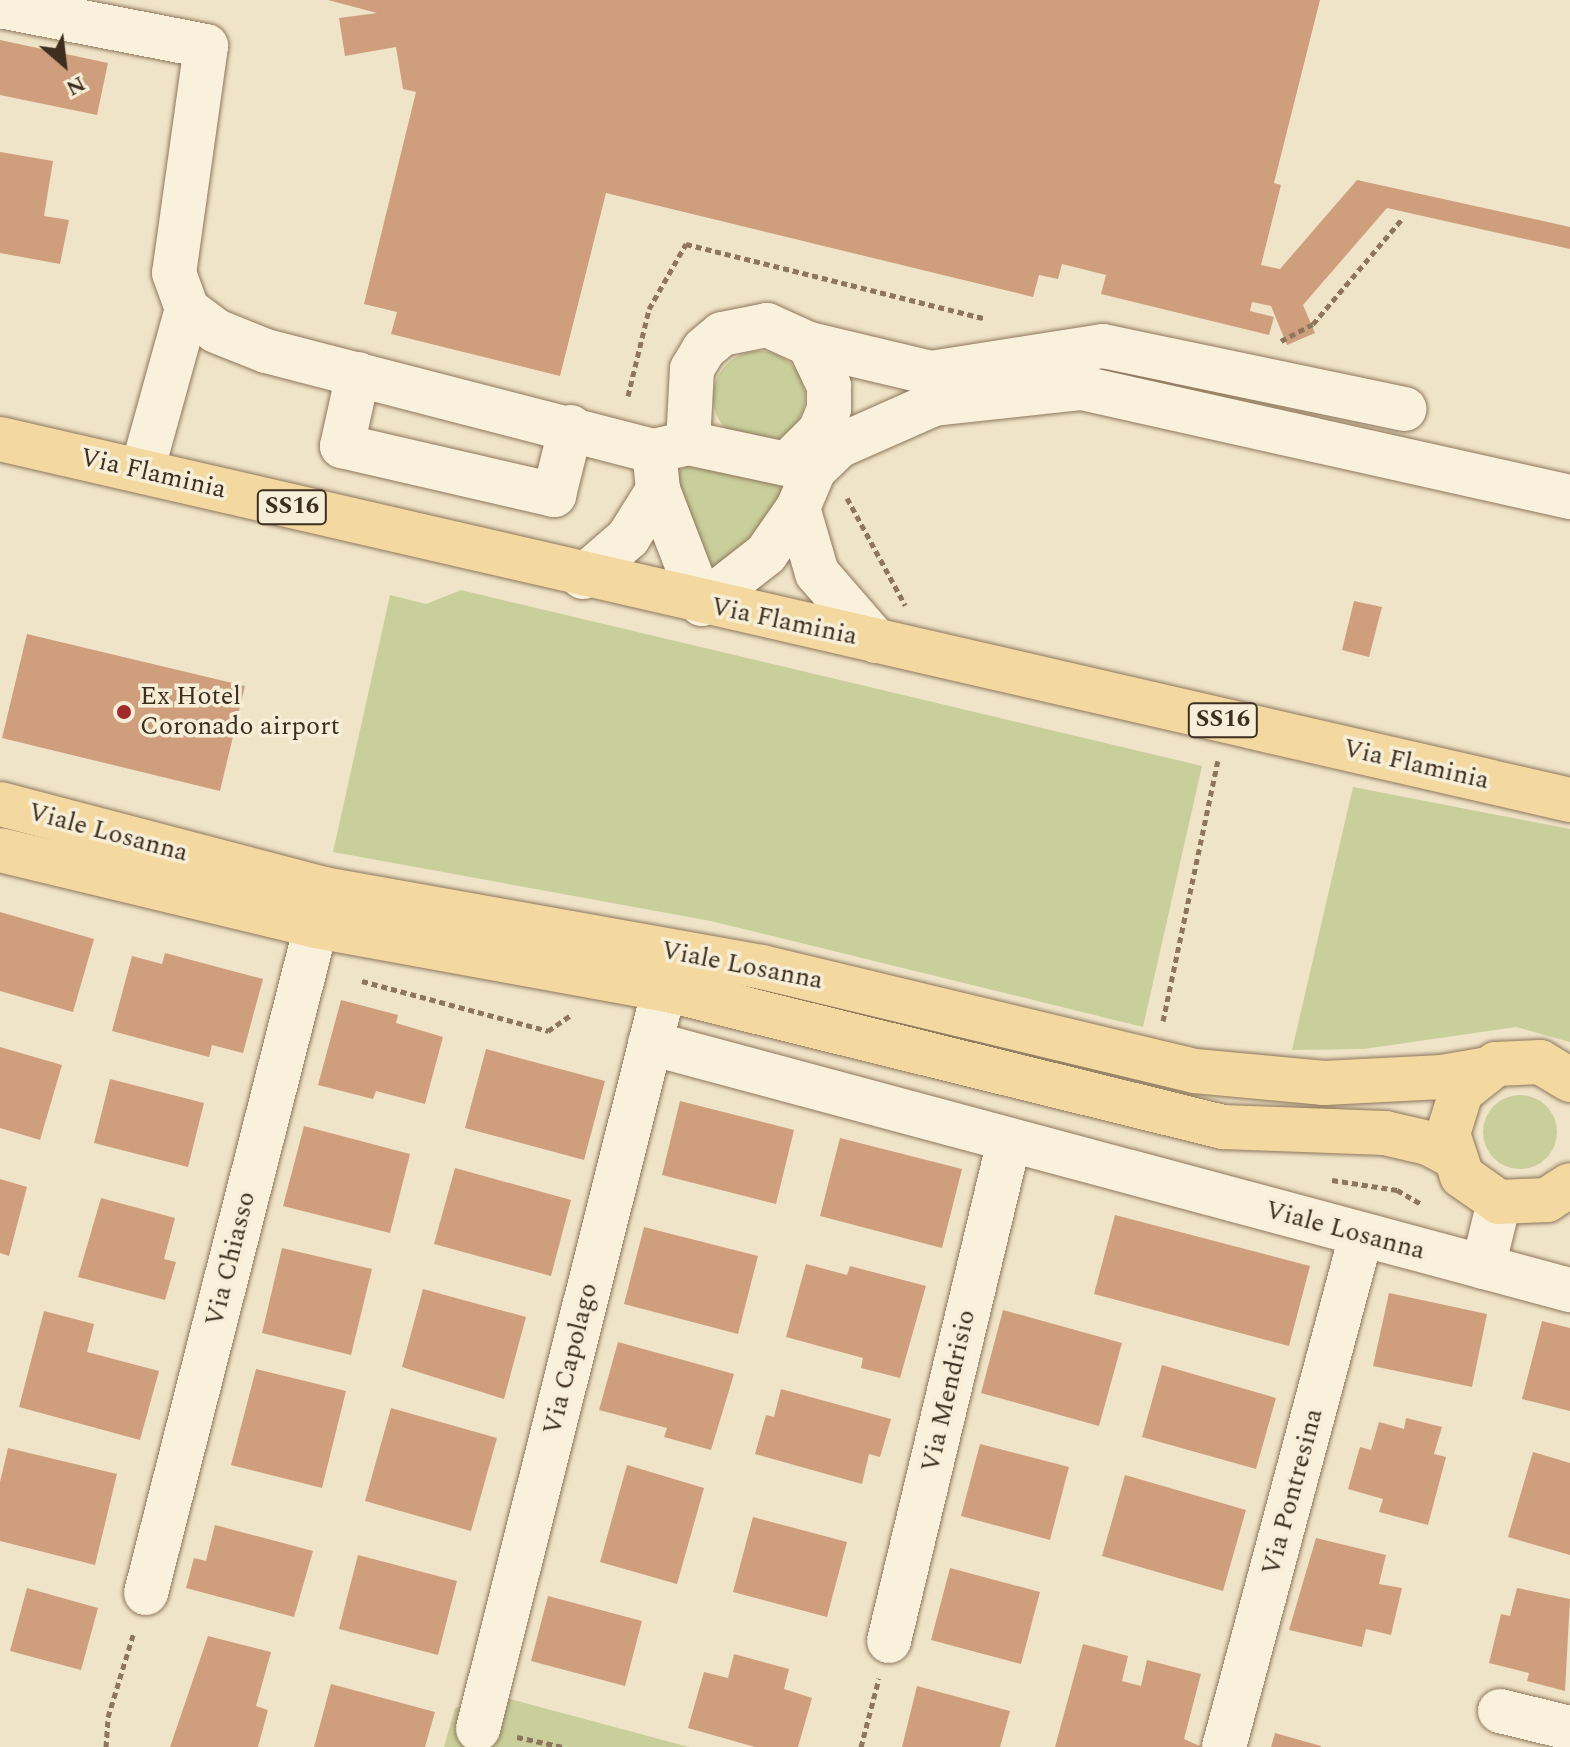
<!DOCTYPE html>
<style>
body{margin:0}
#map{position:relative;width:1570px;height:1747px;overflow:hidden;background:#f0e4c8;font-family:Spectral,serif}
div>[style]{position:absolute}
.green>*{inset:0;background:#c9cf9b}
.round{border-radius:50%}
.building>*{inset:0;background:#cf9f7d}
.path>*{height:5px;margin-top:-2.5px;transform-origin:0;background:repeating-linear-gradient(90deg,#8d765c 0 6px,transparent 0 10px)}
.roads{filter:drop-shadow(0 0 2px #8d765c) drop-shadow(0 0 2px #8d765c)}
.minor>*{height:44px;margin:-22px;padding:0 22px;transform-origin:22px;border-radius:22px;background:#faf1dc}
.major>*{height:44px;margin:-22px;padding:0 22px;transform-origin:22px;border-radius:22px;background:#f3d9a0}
.dots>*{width:22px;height:22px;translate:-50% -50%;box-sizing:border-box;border:4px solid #f7eed8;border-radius:50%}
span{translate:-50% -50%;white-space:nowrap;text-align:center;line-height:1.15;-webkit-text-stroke:7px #f7eed8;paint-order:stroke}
.shield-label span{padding:2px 6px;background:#f7eed8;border:2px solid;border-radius:6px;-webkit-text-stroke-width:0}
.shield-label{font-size:24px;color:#3d2e20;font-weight:700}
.street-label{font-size:26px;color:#3d2e20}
.poi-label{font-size:26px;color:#3d2e20}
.left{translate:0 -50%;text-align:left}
.north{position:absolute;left:24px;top:24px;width:80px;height:80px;-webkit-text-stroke:6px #f7eed8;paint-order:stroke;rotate:152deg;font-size:22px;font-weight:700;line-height:32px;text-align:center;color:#3d2e20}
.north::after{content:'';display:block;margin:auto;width:28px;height:36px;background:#3d2e20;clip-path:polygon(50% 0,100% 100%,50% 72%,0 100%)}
</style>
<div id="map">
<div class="green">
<i class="round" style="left:713px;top:351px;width:92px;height:92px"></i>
<i style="clip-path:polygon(690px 463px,775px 483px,783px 491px,753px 548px,715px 568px,700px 559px,675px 475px)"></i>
<i style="clip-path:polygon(461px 590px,1202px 766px,1143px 1027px,711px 921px,333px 852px,390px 595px,426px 604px)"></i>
<i style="clip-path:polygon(1353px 787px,1570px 829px,1570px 1042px,1516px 1027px,1364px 1049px,1292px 1050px)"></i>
<i class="round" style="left:1483px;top:1095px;width:74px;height:74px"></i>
<i style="clip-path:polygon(502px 1697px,689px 1747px,444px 1747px,455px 1708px)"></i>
</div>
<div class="building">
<i style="clip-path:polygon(328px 0,1320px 0,1274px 183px,1281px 185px,1261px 265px,1280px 269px,1357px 180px,1570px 227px,1570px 249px,1387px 208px,1303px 305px,1315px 333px,1287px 345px,1271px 306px,1252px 302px,1250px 311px,1274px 317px,1269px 335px,1101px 294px,1106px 275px,1062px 264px,1058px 279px,1039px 275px,1033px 297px,606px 193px,560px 376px,391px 334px,397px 312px,364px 304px,416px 92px,403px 89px,396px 47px,345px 56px,339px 18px,377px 13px)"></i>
<i style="clip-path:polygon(0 40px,108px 63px,97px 115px,0 95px)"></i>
<i style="clip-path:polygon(0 152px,53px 161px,44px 216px,69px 220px,60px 264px,0 253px)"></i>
<i style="clip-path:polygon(1354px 601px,1382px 607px,1369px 657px,1342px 650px)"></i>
<i style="clip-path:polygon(27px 634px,245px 686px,220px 791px,2px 738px)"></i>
<i style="clip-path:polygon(0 912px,94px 939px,73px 1012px,0 991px)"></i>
<i style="clip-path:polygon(165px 953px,263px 979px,243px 1053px,212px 1045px,209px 1057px,112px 1031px,132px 956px,162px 964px)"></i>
<i style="clip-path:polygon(341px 1000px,398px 1015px,396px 1023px,443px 1037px,425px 1104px,376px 1091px,373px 1099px,318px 1085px)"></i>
<i style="clip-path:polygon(0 1047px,62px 1065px,40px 1140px,0 1128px)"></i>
<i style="clip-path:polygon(486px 1049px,605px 1081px,584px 1160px,465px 1128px)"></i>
<i style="clip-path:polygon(110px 1079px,204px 1103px,188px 1167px,94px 1143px)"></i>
<i style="clip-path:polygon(680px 1101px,794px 1130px,776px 1204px,662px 1175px)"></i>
<i style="clip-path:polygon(304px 1126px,410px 1154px,390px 1233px,283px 1206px)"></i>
<i style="clip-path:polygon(840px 1138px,962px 1169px,942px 1248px,820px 1216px)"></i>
<i style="clip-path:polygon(455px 1168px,571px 1200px,551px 1276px,434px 1244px)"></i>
<i style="clip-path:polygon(0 1179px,27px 1187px,9px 1256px,0 1253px)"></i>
<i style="clip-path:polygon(101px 1198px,175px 1218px,164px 1259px,176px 1262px,165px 1300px,78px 1277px)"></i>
<i style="clip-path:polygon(1115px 1215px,1310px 1266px,1289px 1346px,1094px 1294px)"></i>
<i style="clip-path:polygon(644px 1227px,758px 1256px,738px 1334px,624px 1304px)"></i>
<i style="clip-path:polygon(282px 1248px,372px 1269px,351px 1355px,262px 1333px)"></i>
<i style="clip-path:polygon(806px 1264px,847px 1275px,850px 1266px,926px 1286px,900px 1378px,861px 1368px,863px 1358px,786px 1337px)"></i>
<i style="clip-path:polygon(423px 1289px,526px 1317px,504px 1399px,402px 1367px)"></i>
<i style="clip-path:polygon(1389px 1293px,1487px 1314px,1472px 1387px,1373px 1366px)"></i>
<i style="clip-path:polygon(1003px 1310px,1122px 1343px,1099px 1426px,981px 1393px)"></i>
<i style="clip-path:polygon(44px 1311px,94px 1324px,87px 1352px,159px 1371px,140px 1440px,19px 1407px)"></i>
<i style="clip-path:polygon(1542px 1321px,1570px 1328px,1570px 1411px,1522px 1399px)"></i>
<i style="clip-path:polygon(618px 1342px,734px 1374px,711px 1450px,664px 1437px,667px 1428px,599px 1410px)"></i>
<i style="clip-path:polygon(1162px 1365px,1276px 1398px,1256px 1469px,1142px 1437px)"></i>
<i style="clip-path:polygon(256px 1369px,346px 1391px,322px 1488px,231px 1465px)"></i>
<i style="clip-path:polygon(781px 1389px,891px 1419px,880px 1457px,869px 1454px,862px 1484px,755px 1454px,766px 1415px,774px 1417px)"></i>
<i style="clip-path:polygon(391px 1408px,497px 1438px,471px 1531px,365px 1501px)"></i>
<i style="clip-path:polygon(1406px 1418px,1442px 1427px,1434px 1454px,1446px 1457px,1428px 1525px,1379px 1512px,1383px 1499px,1348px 1489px,1360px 1447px,1371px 1450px,1379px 1422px,1404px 1429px)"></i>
<i style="clip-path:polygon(980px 1444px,1069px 1467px,1050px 1540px,961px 1516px)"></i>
<i style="clip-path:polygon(8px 1448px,117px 1474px,95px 1565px,0 1541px,0 1482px)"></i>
<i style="clip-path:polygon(1533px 1452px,1570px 1463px,1570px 1555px,1508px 1537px)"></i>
<i style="clip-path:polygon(627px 1465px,704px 1488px,677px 1584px,600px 1562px)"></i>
<i style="clip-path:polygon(1125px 1475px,1246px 1510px,1223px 1591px,1102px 1556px)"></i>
<i style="clip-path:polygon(753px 1517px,847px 1542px,827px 1617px,733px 1592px)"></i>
<i style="clip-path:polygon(215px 1525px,313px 1551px,294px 1617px,186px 1588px,194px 1558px,206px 1561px)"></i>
<i style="clip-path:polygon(1316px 1538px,1386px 1555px,1379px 1584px,1402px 1588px,1391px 1635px,1366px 1629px,1362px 1647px,1289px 1630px)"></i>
<i style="clip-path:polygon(358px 1555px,457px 1581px,438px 1655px,339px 1629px)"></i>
<i style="clip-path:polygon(950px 1568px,1040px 1592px,1021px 1664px,931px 1640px)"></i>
<i style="clip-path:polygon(27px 1588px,98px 1608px,81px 1670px,10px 1651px)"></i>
<i style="clip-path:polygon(1517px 1588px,1570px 1599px,1565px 1691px,1527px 1681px,1529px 1673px,1489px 1663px,1501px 1614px,1510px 1616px)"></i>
<i style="clip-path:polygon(548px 1596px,642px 1621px,625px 1686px,531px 1661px)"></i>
<i style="clip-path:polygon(208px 1636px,271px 1652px,256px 1706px,268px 1710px,258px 1747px,170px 1747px)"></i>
<i style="clip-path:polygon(1083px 1644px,1128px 1656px,1122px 1681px,1141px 1686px,1147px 1660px,1201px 1674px,1184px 1739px,1202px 1747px,1055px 1747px)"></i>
<i style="clip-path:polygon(734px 1654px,789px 1669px,784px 1689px,812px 1698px,798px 1747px,755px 1747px,688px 1728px,704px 1672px,728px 1678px)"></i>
<i style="clip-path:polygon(331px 1684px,435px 1712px,425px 1747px,314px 1747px)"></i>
<i style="clip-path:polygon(917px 1686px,1010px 1711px,1000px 1747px,902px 1747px)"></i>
<i style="clip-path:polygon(1275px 1733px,1321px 1746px,1321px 1747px,1271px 1747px)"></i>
</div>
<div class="path">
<i style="left:1281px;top:341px;width:36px;rotate:-28deg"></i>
<i style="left:1313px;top:324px;width:139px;rotate:-49.7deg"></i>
<i style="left:628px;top:396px;width:89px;rotate:-76.4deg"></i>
<i style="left:649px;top:309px;width:75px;rotate:-60.4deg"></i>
<i style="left:686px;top:244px;width:309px;rotate:14deg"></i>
<i style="left:847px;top:498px;width:122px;rotate:61.5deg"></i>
<i style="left:362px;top:981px;width:193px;rotate:15deg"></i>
<i style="left:548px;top:1031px;width:29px;rotate:-35deg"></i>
<i style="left:1163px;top:1021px;width:266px;rotate:-78.1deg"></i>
<i style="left:1332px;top:1180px;width:66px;rotate:8.7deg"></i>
<i style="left:1397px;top:1190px;width:28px;rotate:30deg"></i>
<i style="left:517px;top:1737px;width:47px;rotate:12.3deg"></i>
<i style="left:106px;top:1747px;width:30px;rotate:-86deg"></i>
<i style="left:108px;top:1717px;width:89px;rotate:-73deg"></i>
<i style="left:861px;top:1747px;width:71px;rotate:-75.4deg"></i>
</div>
<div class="roads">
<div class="minor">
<i style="left:0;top:6px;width:210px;rotate:11deg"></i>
<i style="left:206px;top:46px;width:229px;rotate:98deg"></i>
<i style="left:174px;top:273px;width:38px;rotate:70deg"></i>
<i style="left:187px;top:309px;width:36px;rotate:37deg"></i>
<i style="left:216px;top:331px;width:54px;rotate:21.8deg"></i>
<i style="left:266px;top:351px;width:401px;rotate:14.5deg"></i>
<i style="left:654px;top:451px;width:35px;rotate:-13deg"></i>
<i style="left:688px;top:443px;width:129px;rotate:12.1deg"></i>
<i style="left:809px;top:344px;width:125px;rotate:13.4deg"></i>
<i style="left:931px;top:373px;width:174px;rotate:-8.9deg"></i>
<i style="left:1103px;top:346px;width:308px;rotate:11.8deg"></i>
<i style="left:358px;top:374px;width:74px;rotate:102.5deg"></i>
<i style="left:342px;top:446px;width:218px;rotate:13deg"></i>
<i style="left:554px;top:495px;width:70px;rotate:-76deg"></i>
<i style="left:688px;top:443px;width:74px;rotate:-86.9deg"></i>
<i style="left:692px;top:369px;width:23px;rotate:-59deg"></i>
<i style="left:704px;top:349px;width:23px;rotate:-40deg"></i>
<i style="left:722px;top:334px;width:46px;rotate:-11.3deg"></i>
<i style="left:767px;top:325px;width:46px;rotate:24.3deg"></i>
<i style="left:809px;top:344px;width:47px;rotate:64.5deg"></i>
<i style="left:829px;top:386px;width:23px;rotate:90deg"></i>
<i style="left:829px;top:409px;width:24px;rotate:112deg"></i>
<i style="left:820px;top:431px;width:45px;rotate:135deg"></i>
<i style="left:654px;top:451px;width:39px;rotate:84deg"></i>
<i style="left:658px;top:490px;width:122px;rotate:68.9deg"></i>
<i style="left:702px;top:604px;width:81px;rotate:-38deg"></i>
<i style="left:766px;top:554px;width:56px;rotate:-55.2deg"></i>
<i style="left:798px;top:508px;width:41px;rotate:-67.2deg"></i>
<i style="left:814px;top:470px;width:35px;rotate:-44deg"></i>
<i style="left:839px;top:446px;width:104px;rotate:-23.9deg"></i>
<i style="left:934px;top:404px;width:149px;rotate:-6.2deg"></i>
<i style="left:1082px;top:388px;width:500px;rotate:12.59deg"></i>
<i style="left:142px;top:471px;width:168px;rotate:-74.5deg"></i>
<i style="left:798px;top:508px;width:68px;rotate:73.7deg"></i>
<i style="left:817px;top:573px;width:90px;rotate:49.1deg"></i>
<i style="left:583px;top:577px;width:60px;rotate:-40.9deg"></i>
<i style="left:628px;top:538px;width:57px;rotate:-58deg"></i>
<i style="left:650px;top:1043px;width:953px;rotate:15.03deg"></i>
<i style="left:1483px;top:1267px;width:67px;rotate:-76.2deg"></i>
<i style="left:146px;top:1593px;width:688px;rotate:-75.7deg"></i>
<i style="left:889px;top:1641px;width:514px;rotate:-76.5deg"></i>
<i style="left:1500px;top:1711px;width:72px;rotate:13.7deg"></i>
<i style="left:478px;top:1729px;width:763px;rotate:-75.89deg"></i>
<i style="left:1224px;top:1747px;width:529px;rotate:-74.99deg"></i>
</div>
<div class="major">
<i style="left:0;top:439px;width:1611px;rotate:12.95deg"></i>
<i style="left:0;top:804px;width:335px;rotate:14.7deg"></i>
<i style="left:324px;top:889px;width:445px;rotate:10.1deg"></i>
<i style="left:762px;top:967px;width:445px;rotate:13.5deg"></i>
<i style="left:1195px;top:1071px;width:130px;rotate:5.3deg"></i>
<i style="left:1324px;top:1083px;width:118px;rotate:-2.9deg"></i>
<i style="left:1442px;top:1077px;width:47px;rotate:-9.9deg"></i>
<i style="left:0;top:850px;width:325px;rotate:13.5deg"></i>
<i style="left:316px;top:926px;width:354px;rotate:10.3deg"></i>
<i style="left:664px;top:989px;width:576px;rotate:13.87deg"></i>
<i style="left:1223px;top:1127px;width:162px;rotate:2.1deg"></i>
<i style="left:1385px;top:1133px;width:44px;rotate:13.1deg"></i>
<i style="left:1428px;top:1143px;width:27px;rotate:28deg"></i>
<i style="left:1570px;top:1080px;width:35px;rotate:-149deg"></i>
<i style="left:1540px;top:1062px;width:44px;rotate:177.4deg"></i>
<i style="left:1496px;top:1064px;width:45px;rotate:141.3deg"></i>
<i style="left:1461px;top:1092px;width:44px;rotate:107.2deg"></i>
<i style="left:1448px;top:1134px;width:44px;rotate:71.6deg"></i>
<i style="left:1462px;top:1176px;width:45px;rotate:35.1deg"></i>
<i style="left:1499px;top:1202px;width:48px;rotate:-2.4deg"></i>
<i style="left:1547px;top:1200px;width:27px;rotate:-33deg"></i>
</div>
</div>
<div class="dots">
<i style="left:124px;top:712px;background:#9e2a2b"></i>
</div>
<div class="shield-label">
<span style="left:292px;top:507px">SS16</span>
<span style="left:1223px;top:720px">SS16</span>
</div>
<div class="street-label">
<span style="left:153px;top:474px;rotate:13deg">Via Flaminia</span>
<span style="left:784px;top:622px;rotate:12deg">Via Flaminia</span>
<span style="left:1416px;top:765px;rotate:13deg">Via Flaminia</span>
<span style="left:108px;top:833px;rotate:15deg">Viale Losanna</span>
<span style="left:742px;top:966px;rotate:11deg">Viale Losanna</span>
<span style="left:1345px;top:1231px;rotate:15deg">Viale Losanna</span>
<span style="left:231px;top:1259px;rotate:-76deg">Via Chiasso</span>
<span style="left:571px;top:1359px;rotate:-76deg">Via Capolago</span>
<span style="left:949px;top:1391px;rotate:-77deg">Via Mendrisio</span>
<span style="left:1293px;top:1492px;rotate:-75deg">Via Pontresina</span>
</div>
<div class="poi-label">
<span class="left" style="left:140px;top:712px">Ex Hotel<br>Coronado airport</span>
</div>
<div class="north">N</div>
</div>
